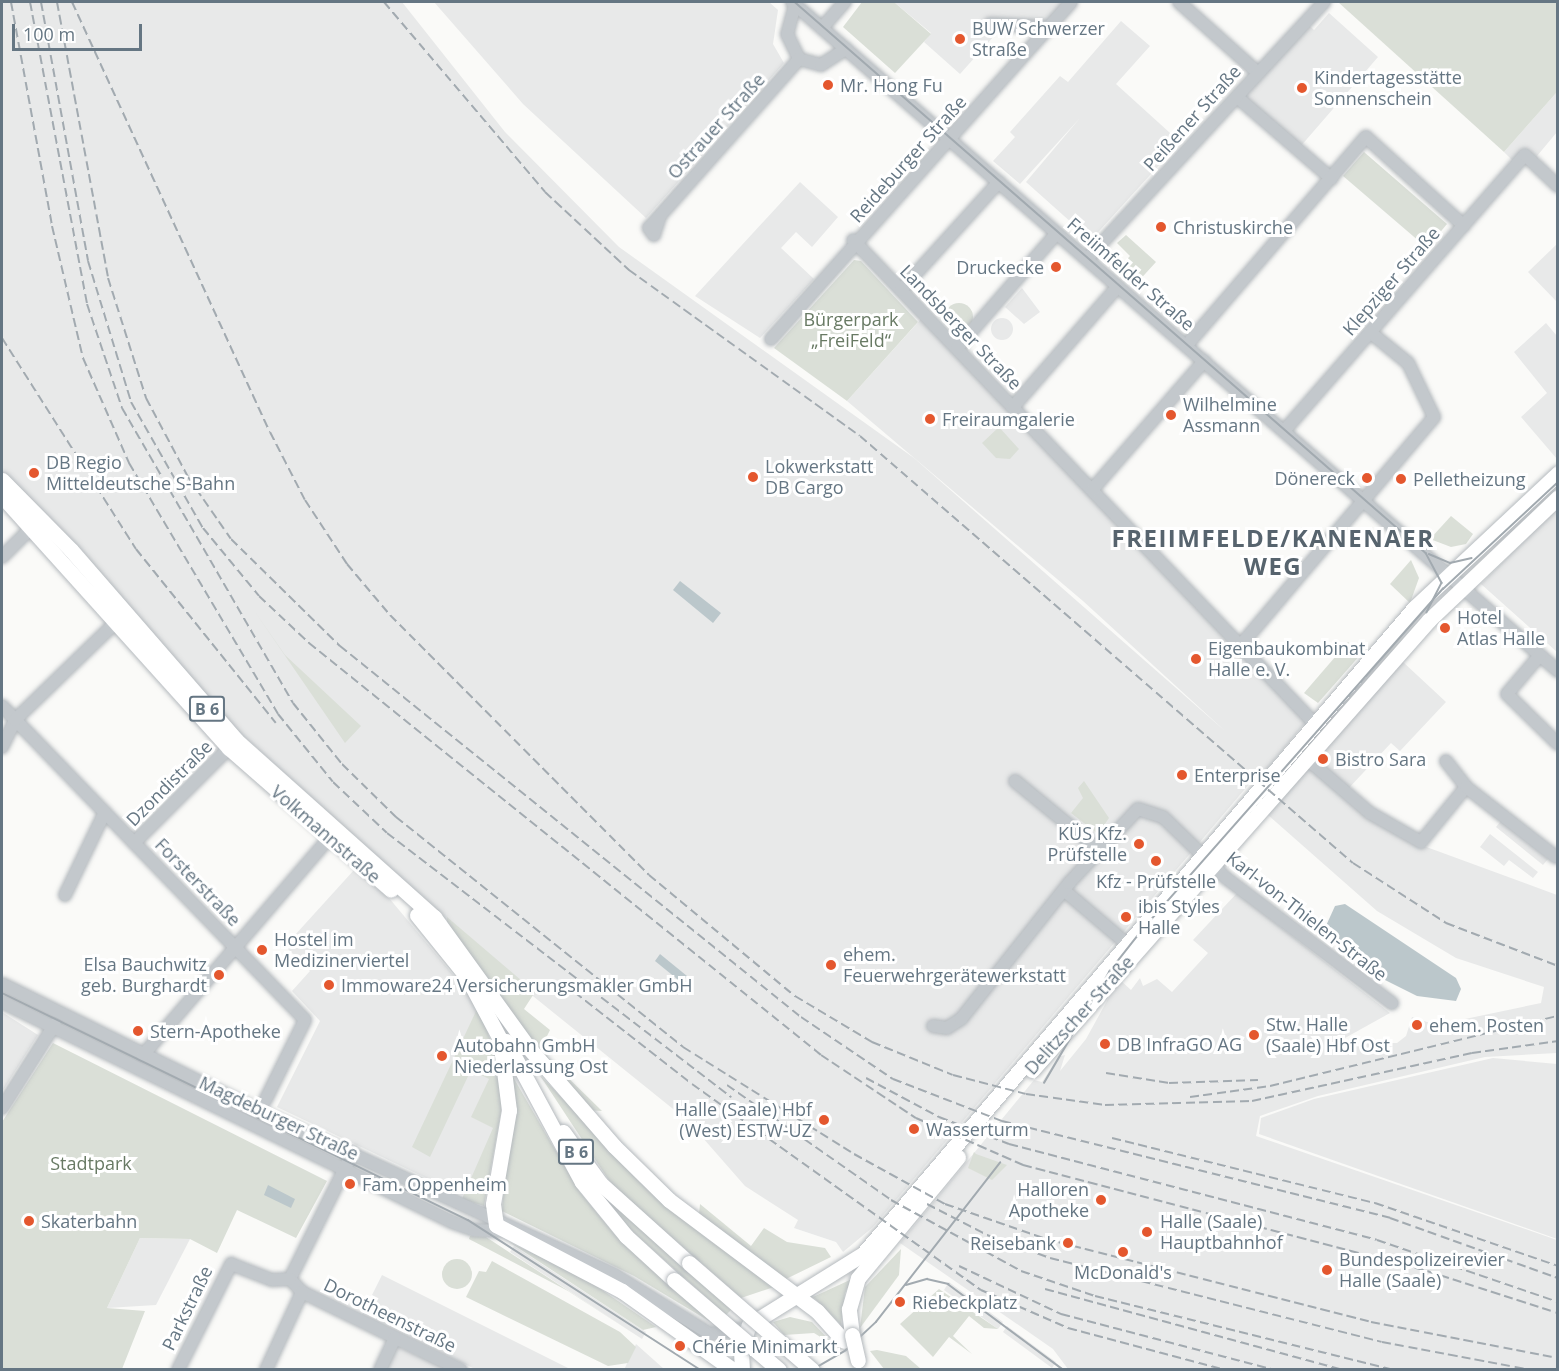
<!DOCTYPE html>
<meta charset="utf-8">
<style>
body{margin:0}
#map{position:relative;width:1559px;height:1371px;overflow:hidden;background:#fafaf8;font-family:"Open Sans",sans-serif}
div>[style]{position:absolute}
.built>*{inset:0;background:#e8e9e9}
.round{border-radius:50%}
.green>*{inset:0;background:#dadfd7}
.water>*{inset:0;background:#bbc7cb}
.roads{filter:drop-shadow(0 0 2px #b5babe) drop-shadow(0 0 2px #b5babe)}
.minor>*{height:12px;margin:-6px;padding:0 6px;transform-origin:6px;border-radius:6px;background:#c3c8cc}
.major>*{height:15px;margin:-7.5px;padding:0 7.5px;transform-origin:7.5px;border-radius:7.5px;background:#fff}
.tram>*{height:1.5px;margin:-0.75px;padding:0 0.75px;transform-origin:0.75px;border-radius:0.75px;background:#a2aab0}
.rail>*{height:2px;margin-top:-1px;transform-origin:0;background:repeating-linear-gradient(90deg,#a2aab0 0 9px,transparent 0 13.5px)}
.bridges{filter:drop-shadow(0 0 2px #b5babe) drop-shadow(0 0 2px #b5babe)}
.major-bridge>*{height:15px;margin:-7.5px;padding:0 7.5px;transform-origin:7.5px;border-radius:7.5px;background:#fff}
.dots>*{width:16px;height:16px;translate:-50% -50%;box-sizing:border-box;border:3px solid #fff;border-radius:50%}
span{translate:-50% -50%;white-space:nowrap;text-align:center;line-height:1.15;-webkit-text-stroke:6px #fff;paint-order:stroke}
.shield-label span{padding:2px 4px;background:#fff;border:2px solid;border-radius:4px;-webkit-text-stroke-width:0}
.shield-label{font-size:16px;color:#657683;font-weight:700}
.poi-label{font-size:18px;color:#657683}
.left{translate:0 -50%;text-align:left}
.right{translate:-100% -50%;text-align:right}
.street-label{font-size:18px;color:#657683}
.park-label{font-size:18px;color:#687a64}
.district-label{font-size:24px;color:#57646e;font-weight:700;letter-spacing:1.5px}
.frame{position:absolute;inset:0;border:3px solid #657683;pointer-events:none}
.scale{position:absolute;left:12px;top:24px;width:130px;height:27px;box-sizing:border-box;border:3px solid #657683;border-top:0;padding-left:8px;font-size:18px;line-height:21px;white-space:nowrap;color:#657683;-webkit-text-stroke:4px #fff;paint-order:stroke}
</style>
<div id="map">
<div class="built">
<i style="clip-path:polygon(2px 2px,402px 2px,505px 132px,619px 247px,914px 458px,1225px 731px,1083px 601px,847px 401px,921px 319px,1308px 719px,1268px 768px,1291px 787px,1312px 766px,1421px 845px,1557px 895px,1557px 1053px,1485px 1057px,1318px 1096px,1260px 1116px,1256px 1136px,1557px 1240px,1557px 1369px,1068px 1369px,1053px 1349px,900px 1243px,1034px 1080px,1042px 1082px,1058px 1057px,1065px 1055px,1060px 1071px,1086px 1039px,1119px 979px,1131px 990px,1140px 978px,1143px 986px,1157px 979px,1172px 992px,1208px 953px,1193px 940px,1237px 893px,1390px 1013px,1336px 1043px,1397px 1043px,1406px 1036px,1412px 1017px,1448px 1029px,1465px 1019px,1541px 1003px,1544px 987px,1456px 958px,1377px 911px,1268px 815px,1276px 805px,1250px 783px,873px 1227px,843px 1252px,836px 1242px,794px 1228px,798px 1220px,745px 1186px,688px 1121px,513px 980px,215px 710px,80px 548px,2px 473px)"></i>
<i style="clip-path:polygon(434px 2px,769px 2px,778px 10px,773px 44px,784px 63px,646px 218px,523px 104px)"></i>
<i style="clip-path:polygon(894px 2px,1070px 2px,1047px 27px,1003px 26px,960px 74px,924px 42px,931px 33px)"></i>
<i style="clip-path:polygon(1329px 13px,1378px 57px,1300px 147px,1243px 98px,1309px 25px,1314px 30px)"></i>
<i style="clip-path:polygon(1121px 21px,1150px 46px,1116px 84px,1180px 142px,1091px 240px,1026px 182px,1080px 118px,1020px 184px,993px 161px,1015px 137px,1010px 132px,1060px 76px,1068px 82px)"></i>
<i style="clip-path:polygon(1557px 92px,1557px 132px,1537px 156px,1539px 163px,1525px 156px,1517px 165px,1504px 152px)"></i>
<i style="clip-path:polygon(800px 182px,838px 217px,812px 247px,796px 232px,781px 248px,814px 279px,760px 338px,695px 296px)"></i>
<i style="clip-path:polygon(1557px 244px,1557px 302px,1528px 272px)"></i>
<i style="clip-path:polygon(1022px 288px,1040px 312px,1024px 324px,1005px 307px)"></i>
<i class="round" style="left:991px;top:318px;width:22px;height:22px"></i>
<i style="clip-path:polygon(1546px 323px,1557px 336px,1557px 459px,1521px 417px,1547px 393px,1514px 352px)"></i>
<i style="clip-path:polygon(1557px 479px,1557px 494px,1494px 547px,1489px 542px)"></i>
<i style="clip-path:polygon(1557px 508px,1557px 652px,1481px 584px)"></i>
<i style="clip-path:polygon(1403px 662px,1446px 702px,1400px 751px,1391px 743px,1348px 789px,1316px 760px)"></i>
<i style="clip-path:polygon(1501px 821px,1548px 859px,1543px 865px,1496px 827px)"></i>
<i style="clip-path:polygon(1490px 834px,1538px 872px,1533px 878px,1509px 860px,1504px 866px,1480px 847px)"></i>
<i style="clip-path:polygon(354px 870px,389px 898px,475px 1001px,492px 1052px,496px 1124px,464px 1196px,277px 1107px,320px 1021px,292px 991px,310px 971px,285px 946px)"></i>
<i style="clip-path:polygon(2px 1012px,38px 1035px,2px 1092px)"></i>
<i style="clip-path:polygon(1493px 1058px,1557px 1064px,1557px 1239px,1259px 1134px,1261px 1118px,1314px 1099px)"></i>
<i style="clip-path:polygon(140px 1238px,190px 1239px,156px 1305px,107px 1308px)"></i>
<i style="clip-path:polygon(514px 1246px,646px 1332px,642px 1339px,510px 1252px)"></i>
<i style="clip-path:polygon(382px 1275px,570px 1369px,475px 1369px,362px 1315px)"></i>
<i style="clip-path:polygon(949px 1282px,1003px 1322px,998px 1329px,944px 1290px)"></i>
<i style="clip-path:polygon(1007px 1326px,1056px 1362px,1052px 1368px,1003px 1332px)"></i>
<i style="clip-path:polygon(636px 1344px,664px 1369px,624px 1370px)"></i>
<i style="clip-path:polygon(397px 1346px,446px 1369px,386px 1370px)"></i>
</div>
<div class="green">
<i style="clip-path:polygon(862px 2px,894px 2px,931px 34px,895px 73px,843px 27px)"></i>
<i style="clip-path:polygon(1338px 2px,1557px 2px,1557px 92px,1504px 152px)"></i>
<i style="clip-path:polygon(1364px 152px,1447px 224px,1427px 248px,1343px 176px)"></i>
<i style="clip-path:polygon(1126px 235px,1156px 262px,1135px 285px,1118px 269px,1130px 256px,1117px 243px)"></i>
<i style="clip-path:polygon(854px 260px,861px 261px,918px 322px,847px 401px,774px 348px)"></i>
<i class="round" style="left:945px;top:303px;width:28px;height:28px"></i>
<i style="clip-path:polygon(999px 427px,1019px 449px,1010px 459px,996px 458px,982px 443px)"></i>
<i style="clip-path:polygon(1451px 516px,1473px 534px,1466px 544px,1451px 547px,1430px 539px)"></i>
<i style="clip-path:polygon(1411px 560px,1419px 578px,1410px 603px,1390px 584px)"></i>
<i style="clip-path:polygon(253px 609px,285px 655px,361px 726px,345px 743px)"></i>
<i style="clip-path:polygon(1348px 642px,1362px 653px,1318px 703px,1304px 693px)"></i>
<i style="clip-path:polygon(1084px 781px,1109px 818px,1098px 834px,1071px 813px,1083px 798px,1078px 788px)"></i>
<i style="clip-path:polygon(447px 917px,535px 992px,524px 1009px,550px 1030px,543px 1044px,548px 1058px,602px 1111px,586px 1110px,541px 1055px,447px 924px)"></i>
<i style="clip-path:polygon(478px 1007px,496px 1054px,503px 1101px,484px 1206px,462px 1199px,493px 1128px,471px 1117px,489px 1079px,471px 1070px,430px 1157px,412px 1147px)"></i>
<i style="clip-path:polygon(53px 1043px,327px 1181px,296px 1238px,237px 1210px,217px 1253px,190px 1239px,140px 1238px,107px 1308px,145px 1311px,122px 1369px,2px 1369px,2px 1122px)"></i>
<i style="clip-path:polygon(539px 1074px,625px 1164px,777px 1286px,741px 1298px,612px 1185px)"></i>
<i style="clip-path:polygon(513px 1077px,579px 1191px,615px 1235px,714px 1324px,634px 1276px,502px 1211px)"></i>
<i style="clip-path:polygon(566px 1141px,732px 1309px,726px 1315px,606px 1208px)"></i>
<i style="clip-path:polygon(974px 1152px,976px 1154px,1007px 1165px,992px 1180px,968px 1168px)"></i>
<i style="clip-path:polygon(700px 1204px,751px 1246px,764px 1228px,787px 1242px,825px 1248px,831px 1257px,786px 1279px,699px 1214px)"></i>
<i style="clip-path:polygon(470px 1236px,486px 1237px,642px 1339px,568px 1291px,469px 1239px)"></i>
<i style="clip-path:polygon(509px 1242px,583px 1277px,656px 1327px,643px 1330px)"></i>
<i style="clip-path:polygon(901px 1249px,899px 1275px,860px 1328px,865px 1287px)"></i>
<i class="round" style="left:442px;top:1259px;width:30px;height:30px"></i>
<i style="clip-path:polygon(492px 1261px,620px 1332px,636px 1347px,628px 1363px,608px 1366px,466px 1297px,479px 1271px,486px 1272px)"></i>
<i style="clip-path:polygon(852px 1279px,845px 1293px,841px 1325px,813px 1297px)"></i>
<i style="clip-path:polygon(939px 1289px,998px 1329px,984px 1328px,969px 1316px,953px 1336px,972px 1354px,949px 1337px,933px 1357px,900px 1324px)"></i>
<i style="clip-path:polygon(790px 1317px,812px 1322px,835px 1346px,814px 1333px,784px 1335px,773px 1322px)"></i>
<i style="clip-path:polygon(877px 1350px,906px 1356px,921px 1369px,884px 1369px,870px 1351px)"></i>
</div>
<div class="water">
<i style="clip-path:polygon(680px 581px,721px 613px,713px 623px,673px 590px)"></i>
<i style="clip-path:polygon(1345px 904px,1456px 978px,1461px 989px,1456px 1001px,1417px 996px,1377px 976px,1325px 928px,1335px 906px)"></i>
<i style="clip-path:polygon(660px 954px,687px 976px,682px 983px,655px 961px)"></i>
<i style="clip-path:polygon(268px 1185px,295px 1199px,291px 1208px,264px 1195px)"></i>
</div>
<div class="roads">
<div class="minor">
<i style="left:792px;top:2px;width:1017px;rotate:41.13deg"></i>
<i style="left:1179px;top:2px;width:106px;rotate:41.9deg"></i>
<i style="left:795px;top:5px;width:30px;rotate:105deg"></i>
<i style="left:787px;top:34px;width:28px;rotate:64deg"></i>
<i style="left:799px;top:59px;width:23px;rotate:15deg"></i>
<i style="left:821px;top:65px;width:30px;rotate:-33deg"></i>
<i style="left:990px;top:24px;width:58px;rotate:3deg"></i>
<i style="left:822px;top:28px;width:35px;rotate:-49deg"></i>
<i style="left:1237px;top:97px;width:125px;rotate:40.8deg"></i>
<i style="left:660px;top:216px;width:20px;rotate:108deg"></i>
<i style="left:654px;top:235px;width:9px;rotate:-126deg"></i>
<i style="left:649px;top:228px;width:226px;rotate:-48.4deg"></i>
<i style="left:853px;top:240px;width:671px;rotate:46.33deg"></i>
<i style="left:1087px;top:259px;width:350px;rotate:-47.3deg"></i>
<i style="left:901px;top:290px;width:146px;rotate:-47.8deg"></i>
<i style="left:771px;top:339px;width:451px;rotate:-48.3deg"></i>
<i style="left:1186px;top:346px;width:276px;rotate:-49.3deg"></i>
<i style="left:1366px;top:137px;width:132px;rotate:42.2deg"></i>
<i style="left:957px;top:348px;width:152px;rotate:-49deg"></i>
<i style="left:1013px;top:407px;width:160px;rotate:-49deg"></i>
<i style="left:1284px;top:431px;width:366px;rotate:-48.9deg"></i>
<i style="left:1525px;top:155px;width:45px;rotate:43.2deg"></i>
<i style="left:1092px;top:490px;width:171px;rotate:-49deg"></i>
<i style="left:2px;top:557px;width:44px;rotate:-45deg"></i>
<i style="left:1240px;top:646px;width:300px;rotate:-49.7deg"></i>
<i style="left:1434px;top:417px;width:60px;rotate:-115.7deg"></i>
<i style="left:1408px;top:363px;width:49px;rotate:-140.8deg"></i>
<i style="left:1540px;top:655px;width:51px;rotate:130.2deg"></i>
<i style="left:1507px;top:694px;width:71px;rotate:44.4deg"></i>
<i style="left:2px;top:706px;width:436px;rotate:46deg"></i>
<i style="left:305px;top:1020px;width:90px;rotate:116.3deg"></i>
<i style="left:2px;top:747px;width:30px;rotate:-64deg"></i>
<i style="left:15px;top:720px;width:141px;rotate:-44.1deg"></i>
<i style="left:1306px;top:758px;width:84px;rotate:40.7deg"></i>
<i style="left:1370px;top:813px;width:59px;rotate:29.6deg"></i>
<i style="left:1421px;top:842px;width:71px;rotate:-50.7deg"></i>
<i style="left:1446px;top:761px;width:33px;rotate:52deg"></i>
<i style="left:1466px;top:787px;width:114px;rotate:37.9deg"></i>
<i style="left:1015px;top:781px;width:109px;rotate:39.4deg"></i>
<i style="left:134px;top:843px;width:134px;rotate:-45deg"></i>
<i style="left:1066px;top:892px;width:79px;rotate:40.4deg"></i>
<i style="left:65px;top:895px;width:92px;rotate:-64.3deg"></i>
<i style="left:2px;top:984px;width:289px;rotate:26.3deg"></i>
<i style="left:261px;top:1112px;width:390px;rotate:24.7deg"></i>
<i style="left:615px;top:1275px;width:112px;rotate:31.8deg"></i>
<i style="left:710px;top:1334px;width:31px;rotate:-9deg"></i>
<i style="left:2px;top:1002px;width:501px;rotate:26.05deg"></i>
<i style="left:452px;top:1222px;width:23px;rotate:20deg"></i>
<i style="left:474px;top:1230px;width:28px;rotate:2deg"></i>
<i style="left:933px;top:1026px;width:14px;rotate:8deg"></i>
<i style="left:947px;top:1028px;width:17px;rotate:-33deg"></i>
<i style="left:961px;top:1019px;width:174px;rotate:-51.5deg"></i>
<i style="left:1069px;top:883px;width:101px;rotate:-47deg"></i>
<i style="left:1138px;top:809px;width:26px;rotate:18deg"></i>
<i style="left:1163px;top:817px;width:88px;rotate:44.1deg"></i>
<i style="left:1226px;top:878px;width:208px;rotate:37deg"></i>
<i style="left:143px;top:1055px;width:286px;rotate:-49.4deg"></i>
<i style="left:2px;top:1108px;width:99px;rotate:-57.8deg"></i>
<i style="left:353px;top:1152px;width:142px;rotate:116.4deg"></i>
<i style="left:290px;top:1279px;width:18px;rotate:47deg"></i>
<i style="left:302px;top:1292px;width:177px;rotate:26.1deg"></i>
<i style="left:178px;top:1370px;width:119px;rotate:-63.4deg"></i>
<i style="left:231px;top:1264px;width:44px;rotate:21.3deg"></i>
<i style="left:272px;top:1280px;width:18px;rotate:-3deg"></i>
<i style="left:266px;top:1370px;width:86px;rotate:-65.2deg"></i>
<i style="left:380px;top:1370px;width:35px;rotate:-65deg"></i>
</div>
<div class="major">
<i style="left:2px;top:480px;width:98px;rotate:45.4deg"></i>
<i style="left:71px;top:550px;width:252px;rotate:49deg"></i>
<i style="left:236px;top:740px;width:266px;rotate:41.8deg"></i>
<i style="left:434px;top:917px;width:160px;rotate:54.1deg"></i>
<i style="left:528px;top:1047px;width:131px;rotate:49deg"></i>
<i style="left:614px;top:1146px;width:77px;rotate:44.5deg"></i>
<i style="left:669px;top:1200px;width:185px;rotate:36.9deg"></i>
<i style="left:817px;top:1311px;width:40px;rotate:48deg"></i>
<i style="left:2px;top:496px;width:339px;rotate:48deg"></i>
<i style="left:229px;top:748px;width:215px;rotate:41.2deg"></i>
<i style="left:417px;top:915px;width:80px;rotate:51.1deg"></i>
<i style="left:467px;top:977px;width:70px;rotate:62deg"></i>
<i style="left:500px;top:1039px;width:72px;rotate:82.8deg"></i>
<i style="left:509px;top:1110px;width:95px;rotate:99.7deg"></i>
<i style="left:493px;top:1204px;width:21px;rotate:82deg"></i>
<i style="left:496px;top:1225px;width:142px;rotate:27.6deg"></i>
<i style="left:622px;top:1291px;width:136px;rotate:35.4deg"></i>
<i style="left:506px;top:1041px;width:160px;rotate:61.7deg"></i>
<i style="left:582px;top:1182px;width:70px;rotate:50.8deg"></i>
<i style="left:626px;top:1236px;width:65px;rotate:42.5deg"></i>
<i style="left:1032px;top:1070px;width:600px;rotate:-48.58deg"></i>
<i style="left:1429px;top:620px;width:178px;rotate:-43.6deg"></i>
<i style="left:563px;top:1132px;width:63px;rotate:54deg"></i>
<i style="left:600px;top:1183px;width:120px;rotate:42deg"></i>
<i style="left:852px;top:1335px;width:26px;rotate:-97deg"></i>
<i style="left:849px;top:1309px;width:32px;rotate:-74deg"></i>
<i style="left:858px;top:1278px;width:157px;rotate:-50.4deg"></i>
<i style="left:742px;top:1370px;width:21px;rotate:-93deg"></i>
<i style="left:741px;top:1349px;width:25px;rotate:-72deg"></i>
<i style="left:749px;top:1325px;width:134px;rotate:-31.9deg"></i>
<i style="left:863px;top:1254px;width:850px;rotate:-49.53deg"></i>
<i style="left:1415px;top:607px;width:196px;rotate:-43.1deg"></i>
</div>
</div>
<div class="tram">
<i style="left:795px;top:2px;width:838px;rotate:41.13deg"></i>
<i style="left:1426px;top:553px;width:34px;rotate:62deg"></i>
<i style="left:1442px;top:583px;width:33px;rotate:117deg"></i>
<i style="left:1429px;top:554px;width:23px;rotate:23deg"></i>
<i style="left:1450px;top:563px;width:22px;rotate:-13deg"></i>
<i style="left:2px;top:993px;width:518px;rotate:25.97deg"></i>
<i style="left:468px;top:1220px;width:277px;rotate:32.8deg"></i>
<i style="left:1044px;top:1083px;width:129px;rotate:-59.6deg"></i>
<i style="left:1109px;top:972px;width:53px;rotate:-51.8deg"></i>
<i style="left:1142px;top:930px;width:455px;rotate:-48.6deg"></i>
<i style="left:1443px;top:589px;width:157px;rotate:-42.9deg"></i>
<i style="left:906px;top:1285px;width:22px;rotate:-16deg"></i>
<i style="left:927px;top:1279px;width:22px;rotate:13deg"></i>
<i style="left:948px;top:1284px;width:144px;rotate:36.6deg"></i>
<i style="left:812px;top:1370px;width:39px;rotate:-30deg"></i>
<i style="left:846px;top:1350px;width:41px;rotate:-43deg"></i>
<i style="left:876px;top:1322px;width:202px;rotate:-52.1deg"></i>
</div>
<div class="rail">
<i style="left:11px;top:2px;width:228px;rotate:79.6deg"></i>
<i style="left:52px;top:226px;width:136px;rotate:76.8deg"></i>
<i style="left:83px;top:358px;width:115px;rotate:66.3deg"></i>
<i style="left:129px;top:463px;width:292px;rotate:59.3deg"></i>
<i style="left:278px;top:714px;width:87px;rotate:51deg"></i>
<i style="left:333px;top:782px;width:74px;rotate:43.4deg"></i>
<i style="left:387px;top:833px;width:434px;rotate:37.5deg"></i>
<i style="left:30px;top:2px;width:307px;rotate:79.3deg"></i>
<i style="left:87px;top:304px;width:110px;rotate:71.4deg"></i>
<i style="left:122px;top:408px;width:341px;rotate:59.9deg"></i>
<i style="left:293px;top:703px;width:78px;rotate:51.2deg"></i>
<i style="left:342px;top:764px;width:76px;rotate:44.5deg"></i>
<i style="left:396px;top:817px;width:368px;rotate:38.7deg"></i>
<i style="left:683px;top:1047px;width:202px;rotate:32deg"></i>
<i style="left:854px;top:1154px;width:104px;rotate:28.8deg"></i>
<i style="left:945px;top:1204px;width:107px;rotate:19.1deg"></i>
<i style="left:1046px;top:1239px;width:335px;rotate:14.3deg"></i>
<i style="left:1371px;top:1322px;width:190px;rotate:10.9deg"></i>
<i style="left:41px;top:2px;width:263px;rotate:79.7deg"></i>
<i style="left:88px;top:261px;width:147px;rotate:73deg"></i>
<i style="left:131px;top:402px;width:145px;rotate:60.3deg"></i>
<i style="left:203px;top:528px;width:88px;rotate:50.5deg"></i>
<i style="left:259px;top:596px;width:69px;rotate:43.2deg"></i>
<i style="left:309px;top:643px;width:657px;rotate:38.82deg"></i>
<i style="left:821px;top:1055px;width:114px;rotate:33.6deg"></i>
<i style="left:916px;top:1118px;width:117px;rotate:23.7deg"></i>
<i style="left:1023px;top:1165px;width:418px;rotate:14.7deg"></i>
<i style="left:1427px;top:1271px;width:138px;rotate:17.8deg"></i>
<i style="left:57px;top:2px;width:281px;rotate:79.5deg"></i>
<i style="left:108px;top:278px;width:126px;rotate:72.4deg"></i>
<i style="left:146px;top:398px;width:89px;rotate:62deg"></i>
<i style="left:188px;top:477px;width:75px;rotate:55.3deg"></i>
<i style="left:231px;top:539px;width:153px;rotate:44.5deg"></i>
<i style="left:340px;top:646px;width:592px;rotate:38.83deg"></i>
<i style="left:801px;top:1017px;width:111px;rotate:34deg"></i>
<i style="left:893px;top:1079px;width:117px;rotate:21.1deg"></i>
<i style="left:1002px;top:1121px;width:400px;rotate:14deg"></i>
<i style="left:1390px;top:1218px;width:178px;rotate:19.7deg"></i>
<i style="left:72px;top:2px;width:473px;rotate:65.3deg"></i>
<i style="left:270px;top:432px;width:76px;rotate:62.8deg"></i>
<i style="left:305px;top:500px;width:77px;rotate:56.7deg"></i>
<i style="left:347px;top:564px;width:67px;rotate:49.9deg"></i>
<i style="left:390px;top:615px;width:367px;rotate:45.1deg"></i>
<i style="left:649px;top:875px;width:190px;rotate:39.7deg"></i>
<i style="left:795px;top:996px;width:90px;rotate:30.9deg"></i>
<i style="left:872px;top:1042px;width:87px;rotate:22.2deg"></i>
<i style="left:953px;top:1075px;width:75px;rotate:14.6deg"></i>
<i style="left:1026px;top:1094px;width:80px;rotate:7.9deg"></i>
<i style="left:1105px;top:1105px;width:147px;rotate:-1.6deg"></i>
<i style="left:1252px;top:1101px;width:225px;rotate:-12.3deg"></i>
<i style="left:1472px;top:1053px;width:87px;rotate:-7.9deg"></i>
<i style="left:384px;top:2px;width:249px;rotate:49.7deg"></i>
<i style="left:545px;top:192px;width:115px;rotate:42.9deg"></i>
<i style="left:629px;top:270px;width:284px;rotate:35.7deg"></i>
<i style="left:860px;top:436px;width:652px;rotate:40.9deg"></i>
<i style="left:1353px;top:863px;width:111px;rotate:32.8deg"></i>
<i style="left:1446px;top:923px;width:120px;rotate:21deg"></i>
<i style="left:2px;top:338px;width:250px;rotate:57.6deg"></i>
<i style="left:136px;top:549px;width:223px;rotate:51.2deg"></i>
<i style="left:564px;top:984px;width:162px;rotate:38deg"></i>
<i style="left:692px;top:1084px;width:355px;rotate:35.5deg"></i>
<i style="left:981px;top:1290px;width:95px;rotate:23.6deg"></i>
<i style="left:1068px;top:1328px;width:163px;rotate:14.9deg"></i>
<i style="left:1106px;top:1073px;width:64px;rotate:9deg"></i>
<i style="left:1169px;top:1083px;width:89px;rotate:-1.9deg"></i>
<i style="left:866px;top:1078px;width:83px;rotate:28.1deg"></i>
<i style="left:939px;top:1117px;width:75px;rotate:21.1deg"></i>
<i style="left:1009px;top:1144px;width:380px;rotate:14.6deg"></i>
<i style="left:1377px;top:1240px;width:191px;rotate:18.9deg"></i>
<i style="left:727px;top:1085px;width:200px;rotate:35deg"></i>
<i style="left:891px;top:1200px;width:148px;rotate:28.6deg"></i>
<i style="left:1021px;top:1271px;width:78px;rotate:18.7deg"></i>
<i style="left:1095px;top:1296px;width:308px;rotate:13.9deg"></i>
<i style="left:1190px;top:1097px;width:81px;rotate:-7.8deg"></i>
<i style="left:1270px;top:1086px;width:296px;rotate:-13.7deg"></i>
<i style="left:1112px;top:1138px;width:271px;rotate:13.9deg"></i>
<i style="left:1375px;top:1203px;width:194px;rotate:19deg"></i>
<i style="left:927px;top:1204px;width:68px;rotate:27.3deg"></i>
<i style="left:987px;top:1235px;width:67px;rotate:20.1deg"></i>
<i style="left:1050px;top:1258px;width:342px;rotate:14.2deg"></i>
<i style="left:1382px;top:1342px;width:153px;rotate:10.6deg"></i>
<i style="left:959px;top:1266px;width:113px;rotate:25.2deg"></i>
<i style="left:1061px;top:1314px;width:220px;rotate:14.7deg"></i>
<i style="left:1045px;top:1289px;width:309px;rotate:15.2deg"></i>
</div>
<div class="bridges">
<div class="major-bridge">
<i style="left:689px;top:1263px;width:163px;rotate:41deg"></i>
<i style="left:674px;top:1280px;width:138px;rotate:40.6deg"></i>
<i style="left:852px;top:1335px;width:26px;rotate:77deg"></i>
</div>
</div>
<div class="dots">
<i style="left:960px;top:39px;background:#e4572e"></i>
<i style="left:828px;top:85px;background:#e4572e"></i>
<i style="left:1302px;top:88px;background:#e4572e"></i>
<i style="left:1161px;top:227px;background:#e4572e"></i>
<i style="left:1056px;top:267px;background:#e4572e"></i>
<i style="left:1171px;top:415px;background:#e4572e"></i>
<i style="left:930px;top:419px;background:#e4572e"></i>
<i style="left:34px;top:473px;background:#e4572e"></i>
<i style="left:753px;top:477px;background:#e4572e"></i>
<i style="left:1367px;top:478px;background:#e4572e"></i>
<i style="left:1401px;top:479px;background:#e4572e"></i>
<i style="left:1445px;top:628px;background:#e4572e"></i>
<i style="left:1196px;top:659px;background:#e4572e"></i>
<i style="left:1323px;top:759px;background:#e4572e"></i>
<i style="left:1182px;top:775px;background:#e4572e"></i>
<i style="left:1139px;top:844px;background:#e4572e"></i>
<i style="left:1156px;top:861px;background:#e4572e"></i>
<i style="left:1126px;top:917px;background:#e4572e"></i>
<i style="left:262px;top:950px;background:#e4572e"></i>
<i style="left:831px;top:965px;background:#e4572e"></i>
<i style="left:219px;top:975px;background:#e4572e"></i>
<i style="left:329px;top:985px;background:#e4572e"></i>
<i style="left:1417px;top:1025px;background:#e4572e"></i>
<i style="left:138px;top:1031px;background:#e4572e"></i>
<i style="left:1254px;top:1035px;background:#e4572e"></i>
<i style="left:1105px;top:1044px;background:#e4572e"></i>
<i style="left:442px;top:1056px;background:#e4572e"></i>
<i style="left:824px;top:1120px;background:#e4572e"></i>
<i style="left:914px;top:1129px;background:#e4572e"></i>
<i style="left:350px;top:1184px;background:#e4572e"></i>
<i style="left:1101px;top:1200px;background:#e4572e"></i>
<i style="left:29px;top:1221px;background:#e4572e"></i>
<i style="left:1147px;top:1232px;background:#e4572e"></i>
<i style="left:1068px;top:1243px;background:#e4572e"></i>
<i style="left:1123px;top:1252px;background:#e4572e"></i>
<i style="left:1327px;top:1270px;background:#e4572e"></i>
<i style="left:900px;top:1302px;background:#e4572e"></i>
<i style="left:680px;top:1346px;background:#e4572e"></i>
</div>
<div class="shield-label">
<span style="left:207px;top:709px">B 6</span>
<span style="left:576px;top:1152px">B 6</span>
</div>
<div class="poi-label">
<span class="left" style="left:972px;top:39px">BUW Schwerzer<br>Straße</span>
<span class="left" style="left:1314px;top:88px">Kindertagesstätte<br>Sonnenschein</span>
<span class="left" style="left:840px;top:85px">Mr. Hong Fu</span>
<span class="left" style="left:1173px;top:227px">Christuskirche</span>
<span class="right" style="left:1044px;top:267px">Druckecke</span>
<span class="left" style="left:1183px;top:415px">Wilhelmine<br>Assmann</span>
<span class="left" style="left:942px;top:419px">Freiraumgalerie</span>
<span class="left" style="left:46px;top:473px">DB Regio<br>Mitteldeutsche S-Bahn</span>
<span class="left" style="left:765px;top:477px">Lokwerkstatt<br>DB Cargo</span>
<span class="right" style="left:1355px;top:478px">Dönereck</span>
<span class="left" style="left:1413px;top:479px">Pelletheizung</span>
<span class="left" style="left:1457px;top:628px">Hotel<br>Atlas Halle</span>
<span class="left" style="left:1208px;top:659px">Eigenbaukombinat<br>Halle e. V.</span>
<span class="left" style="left:1335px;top:759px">Bistro Sara</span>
<span class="left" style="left:1194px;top:775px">Enterprise</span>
<span class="right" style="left:1127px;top:844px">KÜS Kfz.<br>Prüfstelle</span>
<span style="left:1156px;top:881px">Kfz - Prüfstelle</span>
<span class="left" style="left:1138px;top:917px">ibis Styles<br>Halle</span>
<span class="left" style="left:274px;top:950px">Hostel im<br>Medizinerviertel</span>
<span class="left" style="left:843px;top:965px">ehem.<br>Feuerwehrgerätewerkstatt</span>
<span class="right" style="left:207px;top:975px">Elsa Bauchwitz<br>geb. Burghardt</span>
<span class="left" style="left:341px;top:985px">Immoware24 Versicherungsmakler GmbH</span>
<span class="left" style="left:1266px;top:1035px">Stw. Halle<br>(Saale) Hbf Ost</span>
<span class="left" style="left:1429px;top:1025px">ehem. Posten</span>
<span class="left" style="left:150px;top:1031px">Stern-Apotheke</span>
<span class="left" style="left:1117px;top:1044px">DB InfraGO AG</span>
<span class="left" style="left:454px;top:1056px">Autobahn GmbH<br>Niederlassung Ost</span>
<span class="right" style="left:812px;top:1120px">Halle (Saale) Hbf<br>(West) ESTW-UZ</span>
<span class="left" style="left:926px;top:1129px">Wasserturm</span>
<span class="left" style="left:362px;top:1184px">Fam. Oppenheim</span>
<span class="right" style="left:1089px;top:1200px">Halloren<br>Apotheke</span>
<span class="left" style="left:41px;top:1221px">Skaterbahn</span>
<span class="left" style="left:1160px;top:1232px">Halle (Saale)<br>Hauptbahnhof</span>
<span class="right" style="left:1056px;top:1243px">Reisebank</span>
<span class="left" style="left:1339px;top:1270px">Bundespolizeirevier<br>Halle (Saale)</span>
<span style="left:1123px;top:1272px">McDonald's</span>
<span class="left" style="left:912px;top:1302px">Riebeckplatz</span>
<span class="left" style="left:692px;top:1346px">Chérie Minimarkt</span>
</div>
<div class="street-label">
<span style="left:1192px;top:118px;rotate:-48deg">Peißener Straße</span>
<span style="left:716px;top:126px;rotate:-48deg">Ostrauer Straße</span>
<span style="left:908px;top:159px;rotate:-48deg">Reideburger Straße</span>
<span style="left:1131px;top:274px;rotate:41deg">Freiimfelder Straße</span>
<span style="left:1391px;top:281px;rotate:-49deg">Klepziger Straße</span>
<span style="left:961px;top:327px;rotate:46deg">Landsberger Straße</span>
<span style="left:169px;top:783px;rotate:-45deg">Dzondistraße</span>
<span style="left:326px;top:834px;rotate:41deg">Volkmannstraße</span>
<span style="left:198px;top:882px;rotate:46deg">Forsterstraße</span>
<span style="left:1307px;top:916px;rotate:38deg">Karl-von-Thielen-Straße</span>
<span style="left:1079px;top:1015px;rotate:-48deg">Delitzscher Straße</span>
<span style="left:279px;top:1118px;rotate:25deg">Magdeburger Straße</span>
<span style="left:187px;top:1308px;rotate:-64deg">Parkstraße</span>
<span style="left:390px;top:1315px;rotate:26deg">Dorotheenstraße</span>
</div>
<div class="park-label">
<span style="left:851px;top:330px">Bürgerpark<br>„FreiFeld“</span>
<span style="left:91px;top:1163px">Stadtpark</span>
</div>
<div class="district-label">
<span style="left:1273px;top:552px">FREIIMFELDE/KANENAER<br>WEG</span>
</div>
<div class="frame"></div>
<div class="scale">100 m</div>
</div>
